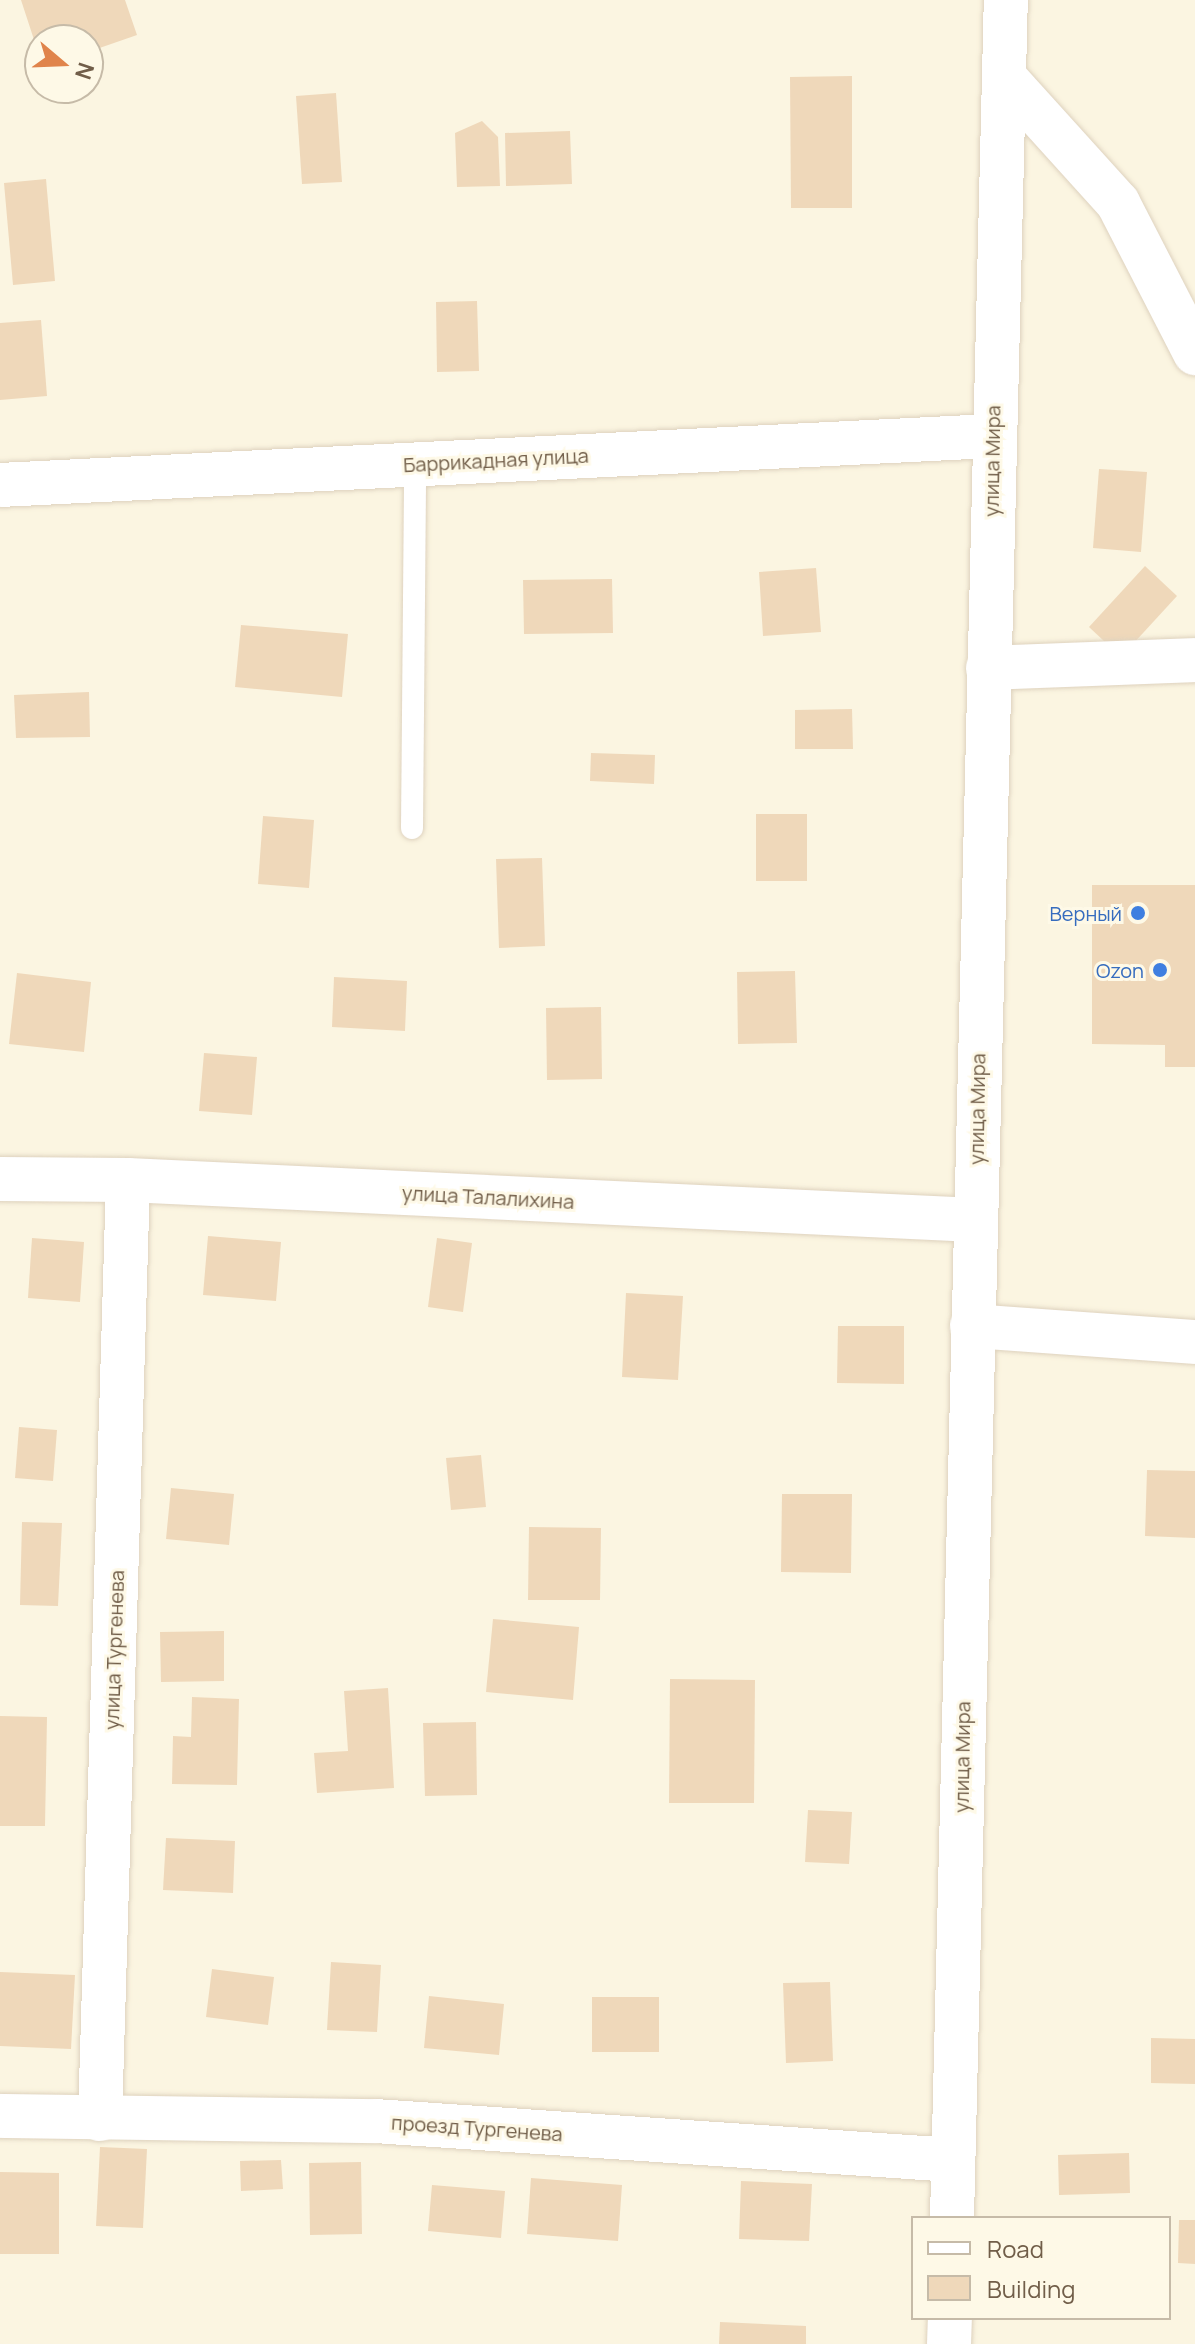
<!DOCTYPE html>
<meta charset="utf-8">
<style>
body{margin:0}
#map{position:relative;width:1195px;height:2344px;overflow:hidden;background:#fbf5e1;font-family:Manrope,sans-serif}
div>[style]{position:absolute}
.building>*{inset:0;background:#efd8ba}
.roads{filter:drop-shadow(0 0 2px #ded2be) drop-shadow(0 0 2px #ded2be)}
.service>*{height:22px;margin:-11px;padding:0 11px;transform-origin:11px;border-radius:11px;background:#fff}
.minor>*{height:44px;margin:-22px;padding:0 22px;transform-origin:22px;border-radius:22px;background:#fff}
.tertiary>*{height:44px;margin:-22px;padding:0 22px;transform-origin:22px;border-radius:22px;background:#fff}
.dots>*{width:22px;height:22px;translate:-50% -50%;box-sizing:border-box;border:4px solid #fef9e7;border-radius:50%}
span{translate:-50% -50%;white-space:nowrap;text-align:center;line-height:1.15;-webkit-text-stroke:6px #fef9e7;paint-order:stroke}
.street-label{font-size:20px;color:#715e49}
.shop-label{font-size:20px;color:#366cbe}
.right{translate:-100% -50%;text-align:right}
.legend{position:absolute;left:911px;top:2216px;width:260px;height:104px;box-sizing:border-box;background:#fef9e7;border:2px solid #c6bba8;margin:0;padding:10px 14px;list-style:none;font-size:24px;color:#715e49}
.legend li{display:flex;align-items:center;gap:16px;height:40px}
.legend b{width:40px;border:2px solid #c6bba8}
.north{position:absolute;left:24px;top:24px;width:80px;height:80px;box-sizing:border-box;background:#fef9e7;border:2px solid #c6bba8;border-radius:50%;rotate:109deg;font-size:22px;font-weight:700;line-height:32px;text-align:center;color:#715e49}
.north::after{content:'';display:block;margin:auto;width:28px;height:36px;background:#e0844b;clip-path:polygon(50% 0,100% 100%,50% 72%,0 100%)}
</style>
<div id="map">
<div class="building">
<i style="clip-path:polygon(21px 0,125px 0,137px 35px,88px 52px,88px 40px,40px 40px,39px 55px)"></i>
<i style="clip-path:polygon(852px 76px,852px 208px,791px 208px,790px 77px)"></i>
<i style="clip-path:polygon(336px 93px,342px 182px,302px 184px,296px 96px)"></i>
<i style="clip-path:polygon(482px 121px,498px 137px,500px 186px,457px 187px,455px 133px)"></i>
<i style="clip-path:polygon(570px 131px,572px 184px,506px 186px,505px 133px)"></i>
<i style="clip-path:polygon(46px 179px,55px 281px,13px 285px,4px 183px)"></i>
<i style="clip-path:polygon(477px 301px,479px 371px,437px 372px,436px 302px)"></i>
<i style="clip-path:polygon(41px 320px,47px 396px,0 400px,0 323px)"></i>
<i style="clip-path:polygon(1099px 469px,1147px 472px,1141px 552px,1093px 548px)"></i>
<i style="clip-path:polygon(1145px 566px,1177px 596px,1121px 657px,1089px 627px)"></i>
<i style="clip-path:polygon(816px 568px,821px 632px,763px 636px,759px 572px)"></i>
<i style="clip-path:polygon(612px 579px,613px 633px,524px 634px,523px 580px)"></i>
<i style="clip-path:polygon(241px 625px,348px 634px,342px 697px,235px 687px)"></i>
<i style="clip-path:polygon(89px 692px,90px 737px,16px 738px,14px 695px)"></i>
<i style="clip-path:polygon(852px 709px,853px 749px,795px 749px,795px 710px)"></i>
<i style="clip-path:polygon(591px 753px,655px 755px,654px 784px,590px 781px)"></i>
<i style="clip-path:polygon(756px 814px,807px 814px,807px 881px,756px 881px)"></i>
<i style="clip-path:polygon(263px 816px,314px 820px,309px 888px,258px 884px)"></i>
<i style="clip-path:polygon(542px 858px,545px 946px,499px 948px,496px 859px)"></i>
<i style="clip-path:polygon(1092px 885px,1195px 885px,1195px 1067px,1165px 1067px,1165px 1045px,1092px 1044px)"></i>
<i style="clip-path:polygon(795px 971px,797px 1043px,738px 1044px,737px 972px)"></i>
<i style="clip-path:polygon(17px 973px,91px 982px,84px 1052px,9px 1044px)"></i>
<i style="clip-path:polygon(334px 977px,407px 981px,405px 1031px,332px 1027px)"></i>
<i style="clip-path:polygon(601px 1007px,602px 1079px,547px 1080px,546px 1008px)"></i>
<i style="clip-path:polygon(204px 1053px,257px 1057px,252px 1115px,199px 1111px)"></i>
<i style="clip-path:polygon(208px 1236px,281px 1242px,276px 1301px,203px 1295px)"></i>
<i style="clip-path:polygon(32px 1238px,84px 1242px,80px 1302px,28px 1298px)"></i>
<i style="clip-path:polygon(437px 1238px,472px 1243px,463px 1312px,428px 1307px)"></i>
<i style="clip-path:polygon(626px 1293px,683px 1296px,678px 1380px,622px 1377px)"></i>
<i style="clip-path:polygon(838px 1326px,904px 1326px,904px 1384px,837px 1383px)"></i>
<i style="clip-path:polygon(19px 1427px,57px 1430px,53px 1481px,15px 1478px)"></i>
<i style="clip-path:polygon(481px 1455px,486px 1507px,451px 1510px,446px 1458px)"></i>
<i style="clip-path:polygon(1147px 1470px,1195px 1471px,1195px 1538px,1145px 1536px)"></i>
<i style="clip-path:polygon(171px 1488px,234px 1494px,229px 1545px,166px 1539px)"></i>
<i style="clip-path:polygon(782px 1494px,852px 1494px,851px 1573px,781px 1572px)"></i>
<i style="clip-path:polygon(22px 1522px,62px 1523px,58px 1606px,20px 1605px)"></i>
<i style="clip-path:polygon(529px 1527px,601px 1528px,600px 1600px,528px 1600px)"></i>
<i style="clip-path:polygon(493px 1619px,579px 1627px,573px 1700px,486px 1692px)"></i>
<i style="clip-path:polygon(224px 1631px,224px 1681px,161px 1682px,160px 1632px)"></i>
<i style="clip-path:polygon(670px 1679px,755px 1680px,754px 1803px,669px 1803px)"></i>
<i style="clip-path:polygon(388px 1688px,394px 1788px,317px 1793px,314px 1753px,348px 1751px,344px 1691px)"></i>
<i style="clip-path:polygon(192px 1697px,239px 1699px,237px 1785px,172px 1784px,173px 1736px,191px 1737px)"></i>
<i style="clip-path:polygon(0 1716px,47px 1717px,45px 1826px,0 1826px)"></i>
<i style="clip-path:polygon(476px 1722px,477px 1795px,425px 1796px,423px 1723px)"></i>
<i style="clip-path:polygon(808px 1810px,852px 1812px,849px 1864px,805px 1862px)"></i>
<i style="clip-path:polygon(166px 1838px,235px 1841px,233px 1893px,163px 1890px)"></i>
<i style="clip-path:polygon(331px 1962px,381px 1965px,377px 2032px,327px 2030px)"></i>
<i style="clip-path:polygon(212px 1969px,274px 1977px,268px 2025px,206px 2017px)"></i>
<i style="clip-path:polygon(0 1972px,75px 1975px,71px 2049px,0 2046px)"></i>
<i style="clip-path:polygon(830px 1982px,833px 2061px,786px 2063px,783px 1983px)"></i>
<i style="clip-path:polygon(429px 1996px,504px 2004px,499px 2055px,424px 2048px)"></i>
<i style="clip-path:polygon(592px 1997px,659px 1997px,659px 2052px,592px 2052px)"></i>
<i style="clip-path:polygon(1151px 2038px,1195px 2039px,1195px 2084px,1151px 2083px)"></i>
<i style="clip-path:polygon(100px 2147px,147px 2149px,143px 2228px,96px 2226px)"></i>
<i style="clip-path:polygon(1129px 2153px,1130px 2193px,1059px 2195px,1058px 2155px)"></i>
<i style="clip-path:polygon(281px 2160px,283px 2189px,241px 2191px,240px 2161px)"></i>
<i style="clip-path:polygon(361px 2162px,362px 2234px,310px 2235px,309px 2163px)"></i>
<i style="clip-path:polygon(0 2172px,59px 2173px,59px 2254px,0 2254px)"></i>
<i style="clip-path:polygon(531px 2178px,622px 2185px,618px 2241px,527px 2234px)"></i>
<i style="clip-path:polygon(741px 2181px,812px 2184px,809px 2241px,739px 2239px)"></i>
<i style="clip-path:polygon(432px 2185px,505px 2191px,501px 2238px,428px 2231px)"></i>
<i style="clip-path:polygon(1179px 2220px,1195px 2220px,1195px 2264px,1178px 2263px)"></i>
<i style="clip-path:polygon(720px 2322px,806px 2326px,806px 2344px,719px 2344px)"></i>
</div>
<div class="roads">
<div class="service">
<i style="left:412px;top:828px;width:364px;rotate:-89.5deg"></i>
</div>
<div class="minor">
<i style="left:1006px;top:79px;width:167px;rotate:47.9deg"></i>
<i style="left:1118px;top:203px;width:169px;rotate:62.8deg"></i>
<i style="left:0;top:485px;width:993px;rotate:-2.83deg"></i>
<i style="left:988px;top:668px;width:207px;rotate:-2.2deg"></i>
<i style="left:0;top:1179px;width:128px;rotate:0.4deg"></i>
<i style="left:128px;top:1180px;width:848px;rotate:2.7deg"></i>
<i style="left:972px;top:1326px;width:224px;rotate:4.1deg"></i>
<i style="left:0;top:2116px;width:375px;rotate:0.8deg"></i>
<i style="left:375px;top:2121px;width:579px;rotate:3.86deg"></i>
<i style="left:100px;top:2119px;width:939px;rotate:-88.29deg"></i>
</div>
<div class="tertiary">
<i style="left:952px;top:2218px;width:2219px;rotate:-88.61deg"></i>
<i style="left:949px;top:2344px;width:26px;rotate:-88deg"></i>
</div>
</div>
<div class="dots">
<i style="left:1138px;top:913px;background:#3f7fe0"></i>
<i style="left:1160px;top:970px;background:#3f7fe0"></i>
</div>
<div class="street-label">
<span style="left:496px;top:460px;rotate:-3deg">Баррикадная улица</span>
<span style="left:992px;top:461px;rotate:-89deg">улица Мира</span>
<span style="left:977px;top:1109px;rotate:-89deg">улица Мира</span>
<span style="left:488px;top:1197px;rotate:3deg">улица Талалихина</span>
<span style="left:114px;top:1650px;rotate:-88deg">улица Тургенева</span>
<span style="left:962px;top:1757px;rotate:-89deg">улица Мира</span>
<span style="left:477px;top:2128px;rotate:4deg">проезд Тургенева</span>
</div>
<div class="shop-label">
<span class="right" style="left:1122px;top:913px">Верный</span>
<span class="right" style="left:1144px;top:970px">Ozon</span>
</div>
<ul class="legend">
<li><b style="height:10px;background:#fff"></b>Road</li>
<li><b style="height:22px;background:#efd8ba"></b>Building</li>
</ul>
<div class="north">N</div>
</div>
